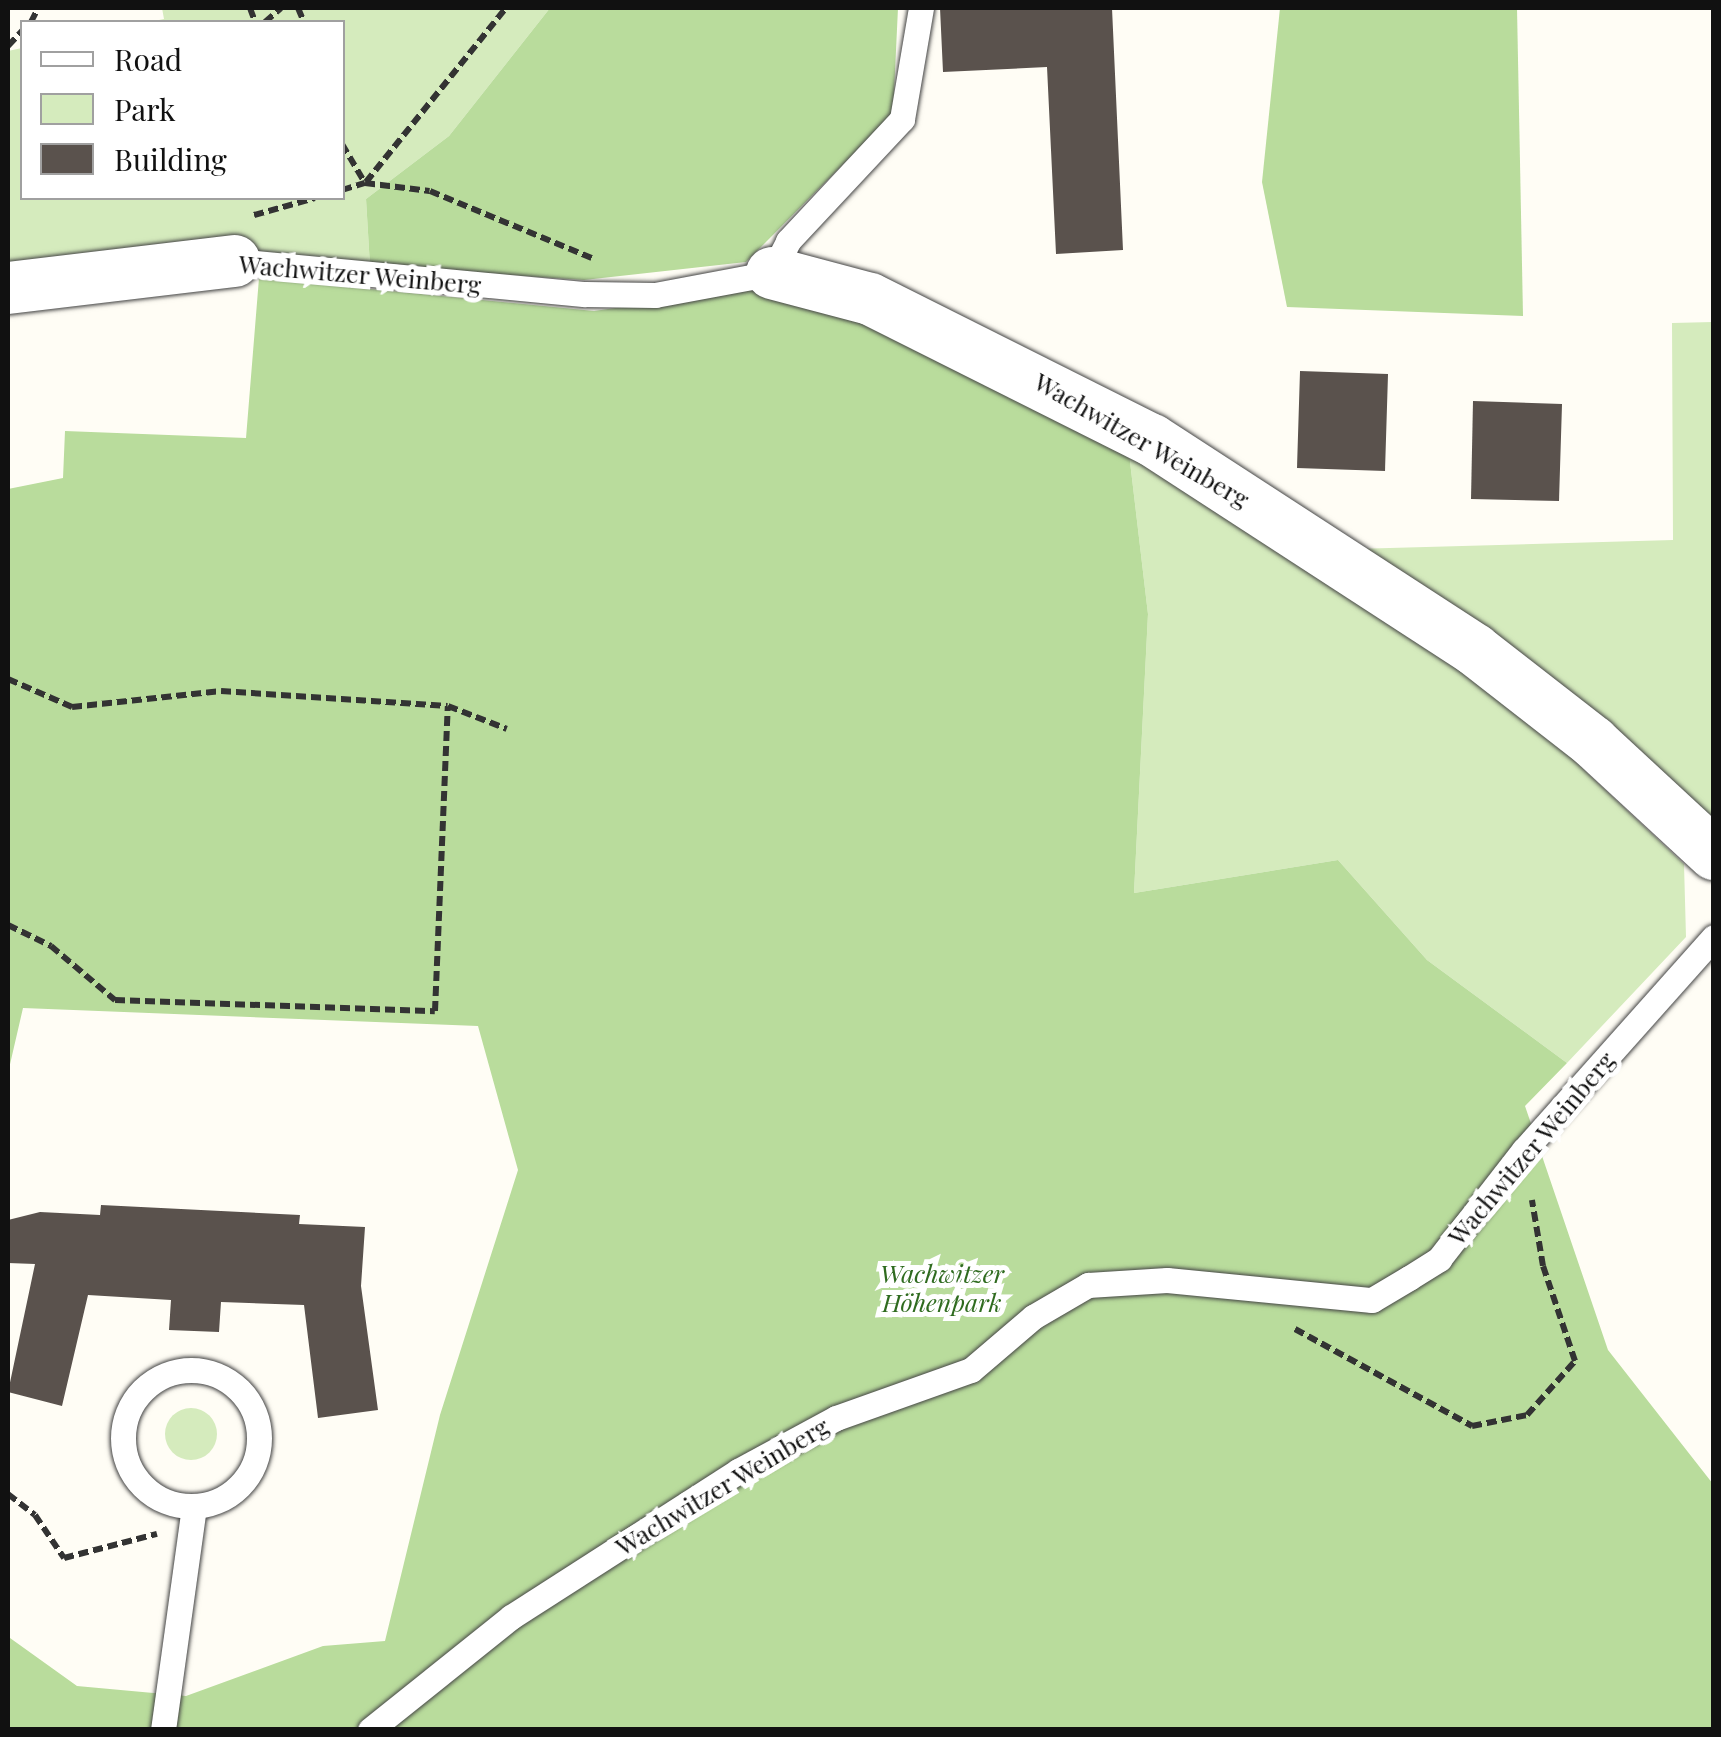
<!DOCTYPE html>
<meta charset="utf-8">
<style>
body{margin:0}
#map{position:relative;width:1721px;height:1737px;overflow:hidden;background:#fffdf5;font-family:"Playfair Display",serif}
div>[style]{position:absolute}
.green>*{inset:0;background:#d5ebbd}
.round{border-radius:50%}
.forest>*{inset:0;background:#b9dc9c}
.building>*{inset:0;background:#5a524d}
.path>*{height:6px;margin-top:-3px;transform-origin:0;background:repeating-linear-gradient(90deg,#333 0 10px,transparent 0 15px)}
.roads{filter:drop-shadow(0 0 2px #444) drop-shadow(0 0 2px #444)}
.lane>*{height:25px;margin:-12.5px;padding:0 12.5px;transform-origin:12.5px;border-radius:12.5px;background:#fff}
.lane>.ring{margin:-12.5px;padding:0;box-sizing:content-box;background:none;border:25px solid #fff;border-radius:50%}
.street>*{height:52px;margin:-26px;padding:0 26px;transform-origin:26px;border-radius:26px;background:#fff}
span{translate:-50% -50%;white-space:nowrap;text-align:center;line-height:1.15;-webkit-text-stroke:10px #fff;paint-order:stroke}
.street-label{font-size:25px;color:#111}
.park-label{font-size:25px;color:#2f6b1f;font-style:italic}
.frame{position:absolute;inset:0;border:10px solid #111;pointer-events:none}
.legend{position:absolute;left:20px;top:20px;width:325px;height:180px;box-sizing:border-box;background:#fff;border:2px solid #a0a0a0;margin:0;padding:12px 18px;list-style:none;font-size:30px;color:#111}
.legend li{display:flex;align-items:center;gap:20px;height:50px}
.legend b{width:50px;border:2px solid #a0a0a0}
</style>
<div id="map">
<div class="green">
<i style="clip-path:polygon(162px 8px,550px 8px,449px 136px,366px 199px,370px 266px,8px 271px,8px 51px,22px 48px,22px 198px,342px 198px,342px 22px,149px 22px,164px 19px)"></i>
<i style="clip-path:polygon(1713px 322px,1713px 826px,1353px 549px,1673px 540px,1672px 323px)"></i>
<i style="clip-path:polygon(1129px 453px,1369px 603px,1546px 734px,1684px 864px,1686px 937px,1567px 1063px,1427px 960px,1338px 860px,1134px 893px,1148px 614px)"></i>
<i class="round" style="left:165px;top:1408px;width:52px;height:52px"></i>
</div>
<div class="forest">
<i style="clip-path:polygon(550px 8px,898px 8px,893px 114px,746px 262px,584px 280px,370px 266px,366px 199px,449px 136px)"></i>
<i style="clip-path:polygon(1280px 8px,1517px 8px,1523px 316px,1287px 307px,1262px 182px)"></i>
<i style="clip-path:polygon(259px 278px,594px 311px,764px 287px,880px 327px,1129px 453px,1148px 614px,1134px 893px,1338px 860px,1427px 960px,1567px 1063px,1525px 1106px,1608px 1350px,1713px 1484px,1713px 1729px,8px 1729px,8px 1505px,10px 1638px,77px 1686px,186px 1696px,323px 1646px,385px 1641px,440px 1415px,518px 1170px,478px 1026px,23px 1008px,8px 1073px,8px 489px,63px 478px,65px 431px,246px 438px)"></i>
</div>
<div class="building">
<i style="clip-path:polygon(940px 8px,1112px 8px,1123px 250px,1056px 254px,1047px 67px,943px 72px)"></i>
<i style="clip-path:polygon(1300px 371px,1388px 374px,1385px 471px,1297px 468px)"></i>
<i style="clip-path:polygon(1473px 401px,1562px 404px,1559px 501px,1471px 499px)"></i>
<i style="clip-path:polygon(101px 1205px,300px 1215px,299px 1224px,365px 1227px,361px 1286px,378px 1410px,318px 1418px,304px 1305px,221px 1302px,219px 1332px,169px 1330px,171px 1300px,88px 1295px,62px 1406px,8px 1392px,35px 1264px,8px 1263px,8px 1220px,40px 1212px,100px 1215px)"></i>
</div>
<div class="path">
<i style="left:250px;top:8px;width:15px;rotate:70deg"></i>
<i style="left:298px;top:8px;width:15px;rotate:67deg"></i>
<i style="left:31px;top:22px;width:16px;rotate:-63deg"></i>
<i style="left:265px;top:22px;width:21px;rotate:-41deg"></i>
<i style="left:8px;top:46px;width:21px;rotate:-47deg"></i>
<i style="left:342px;top:144px;width:45px;rotate:59.5deg"></i>
<i style="left:366px;top:182px;width:223px;rotate:-51.2deg"></i>
<i style="left:342px;top:190px;width:24px;rotate:-17deg"></i>
<i style="left:365px;top:183px;width:65px;rotate:7deg"></i>
<i style="left:430px;top:191px;width:175px;rotate:22.5deg"></i>
<i style="left:254px;top:215px;width:63px;rotate:-15.6deg"></i>
<i style="left:8px;top:679px;width:70px;rotate:23.6deg"></i>
<i style="left:72px;top:707px;width:150px;rotate:-6.1deg"></i>
<i style="left:221px;top:691px;width:227px;rotate:3.8deg"></i>
<i style="left:448px;top:706px;width:63px;rotate:21.3deg"></i>
<i style="left:8px;top:925px;width:48px;rotate:26deg"></i>
<i style="left:51px;top:946px;width:84px;rotate:40.2deg"></i>
<i style="left:115px;top:1000px;width:320px;rotate:2deg"></i>
<i style="left:435px;top:1011px;width:305px;rotate:-87.6deg"></i>
<i style="left:1295px;top:1329px;width:202px;rotate:28.7deg"></i>
<i style="left:1472px;top:1426px;width:56px;rotate:-11.3deg"></i>
<i style="left:1527px;top:1415px;width:72px;rotate:-48.4deg"></i>
<i style="left:1575px;top:1361px;width:100px;rotate:-108.6deg"></i>
<i style="left:1543px;top:1266px;width:67px;rotate:-99.5deg"></i>
<i style="left:8px;top:1494px;width:34px;rotate:38deg"></i>
<i style="left:35px;top:1515px;width:52px;rotate:56deg"></i>
<i style="left:64px;top:1558px;width:96px;rotate:-14.5deg"></i>
</div>
<div class="roads">
<div class="lane">
<i style="left:234px;top:261px;width:353px;rotate:5.4deg"></i>
<i style="left:585px;top:294px;width:70px;rotate:0.8deg"></i>
<i style="left:655px;top:295px;width:119px;rotate:-10.6deg"></i>
<i style="left:772px;top:273px;width:36px;rotate:-63deg"></i>
<i style="left:788px;top:241px;width:167px;rotate:-46.9deg"></i>
<i style="left:902px;top:119px;width:113px;rotate:-80.3deg"></i>
<i class="ring" style="left:123px;top:1370px;width:111px;height:111px"></i>
<i style="left:163px;top:1730px;width:225px;rotate:-82.1deg"></i>
<i style="left:370px;top:1730px;width:181px;rotate:-38.7deg"></i>
<i style="left:511px;top:1617px;width:270px;rotate:-32.7deg"></i>
<i style="left:738px;top:1471px;width:111px;rotate:-28.4deg"></i>
<i style="left:836px;top:1418px;width:143px;rotate:-19.6deg"></i>
<i style="left:971px;top:1370px;width:82px;rotate:-40.5deg"></i>
<i style="left:1033px;top:1317px;width:64px;rotate:-30.2deg"></i>
<i style="left:1088px;top:1285px;width:79px;rotate:-3.6deg"></i>
<i style="left:1167px;top:1280px;width:206px;rotate:5.6deg"></i>
<i style="left:1372px;top:1300px;width:43px;rotate:-30.7deg"></i>
<i style="left:1409px;top:1278px;width:36px;rotate:-32deg"></i>
<i style="left:1439px;top:1259px;width:138px;rotate:-52.1deg"></i>
<i style="left:1524px;top:1150px;width:285px;rotate:-48.3deg"></i>
</div>
<div class="street">
<i style="left:772px;top:273px;width:101px;rotate:14.9deg"></i>
<i style="left:870px;top:299px;width:315px;rotate:26.6deg"></i>
<i style="left:1152px;top:440px;width:385px;rotate:33deg"></i>
<i style="left:1475px;top:650px;width:150px;rotate:37.9deg"></i>
<i style="left:1593px;top:742px;width:165px;rotate:42.8deg"></i>
<i style="left:8px;top:288px;width:228px;rotate:-6.8deg"></i>
</div>
</div>
<div class="street-label">
<span style="left:360px;top:274px;rotate:5deg">Wachwitzer Weinberg</span>
<span style="left:1142px;top:440px;rotate:30deg">Wachwitzer Weinberg</span>
<span style="left:1531px;top:1148px;rotate:-50deg">Wachwitzer Weinberg</span>
<span style="left:722px;top:1486px;rotate:-31deg">Wachwitzer Weinberg</span>
</div>
<div class="park-label">
<span style="left:942px;top:1288px">Wachwitzer<br>Höhenpark</span>
</div>
<div class="frame"></div>
<ul class="legend">
<li><b style="height:12px;background:#fff"></b>Road</li>
<li><b style="height:28px;background:#d5ebbd"></b>Park</li>
<li><b style="height:28px;background:#5a524d"></b>Building</li>
</ul>
</div>
